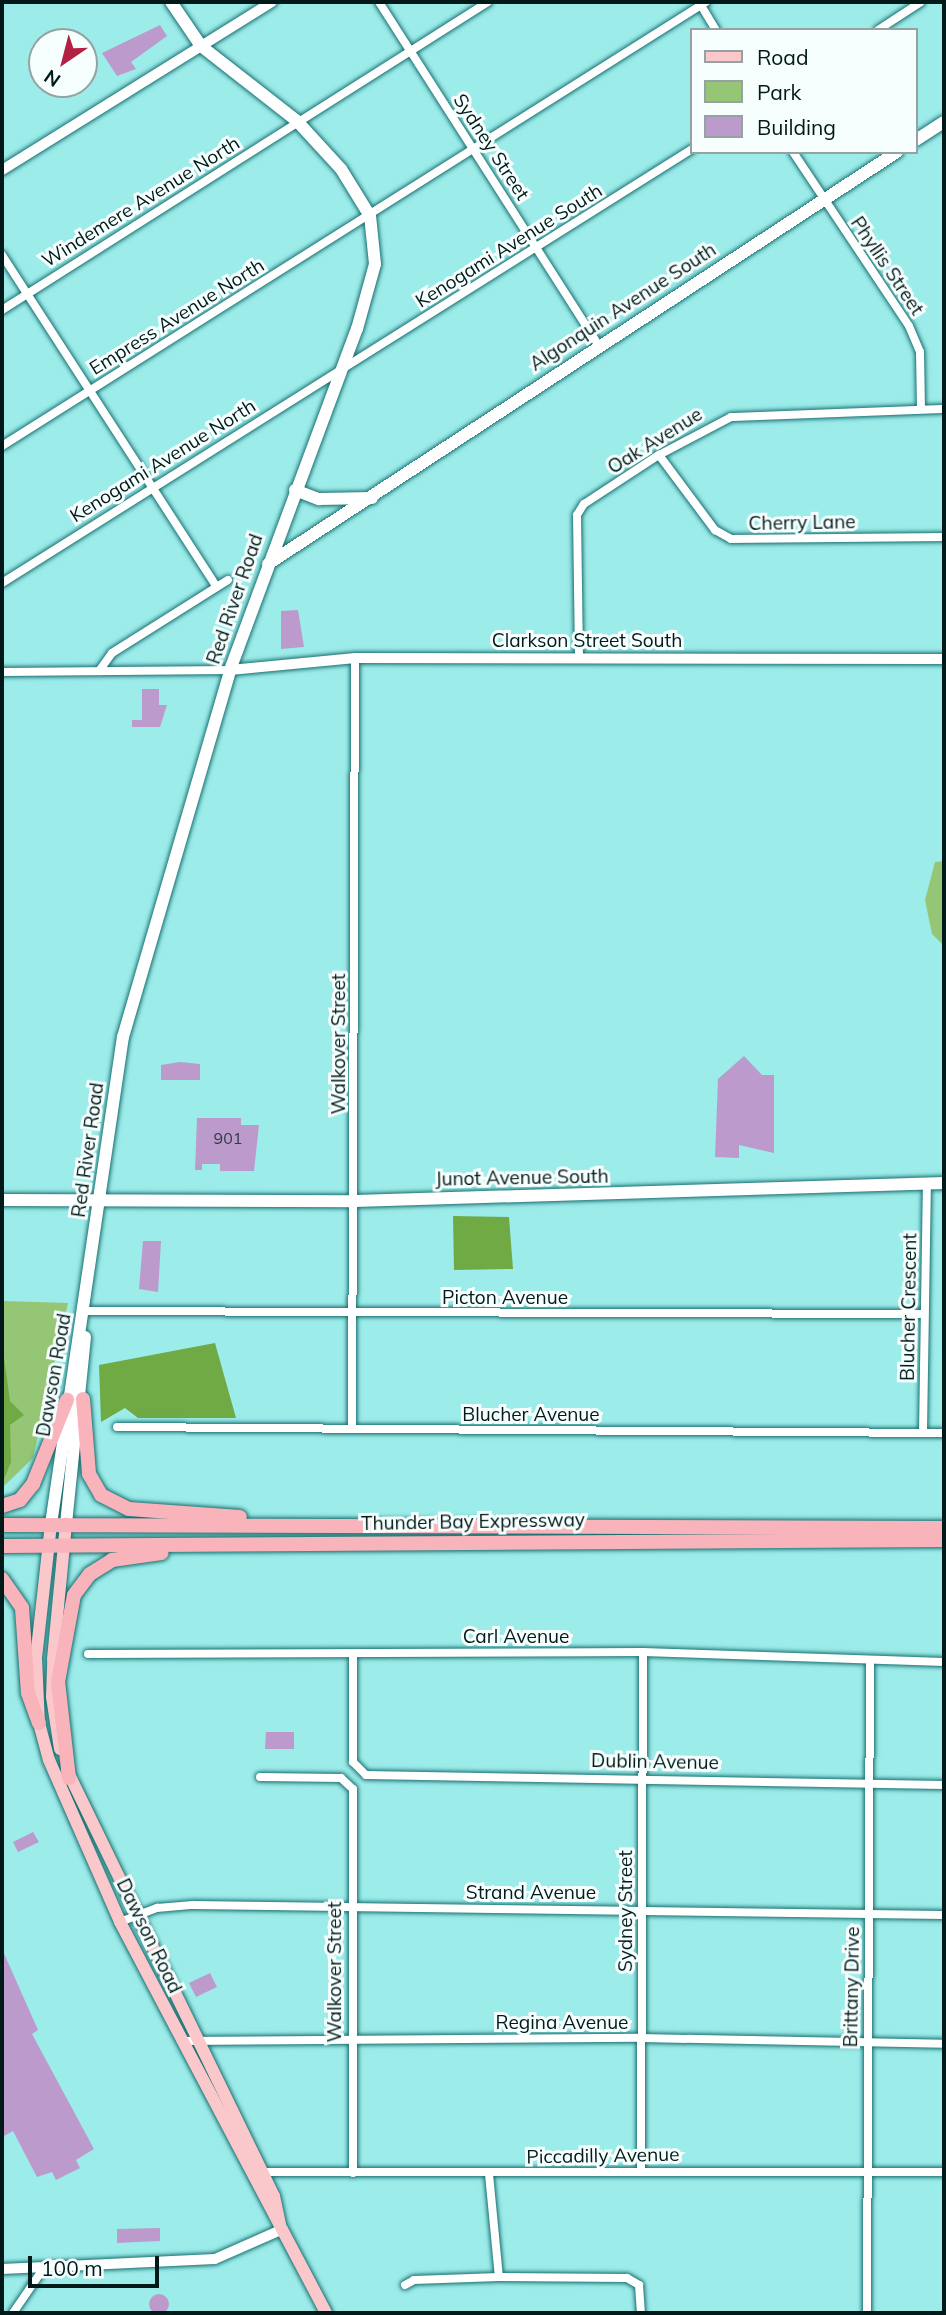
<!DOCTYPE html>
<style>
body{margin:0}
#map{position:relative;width:946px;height:2315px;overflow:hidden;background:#9cecea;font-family:Mulish,sans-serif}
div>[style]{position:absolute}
.green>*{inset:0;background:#94c675}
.forest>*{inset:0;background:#6faa45}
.building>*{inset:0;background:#bc9bcc}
.round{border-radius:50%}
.roads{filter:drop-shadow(0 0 2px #187070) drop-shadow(0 0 2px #187070)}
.minor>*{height:8px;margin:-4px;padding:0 4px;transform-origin:4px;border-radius:4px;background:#fff}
.tertiary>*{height:10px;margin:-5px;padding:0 5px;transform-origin:5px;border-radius:5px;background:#fff}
.secondary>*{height:12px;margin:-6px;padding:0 6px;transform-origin:6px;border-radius:6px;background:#fff}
.primary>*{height:12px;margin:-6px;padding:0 6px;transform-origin:6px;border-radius:6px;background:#fac7cb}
.trunk>*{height:14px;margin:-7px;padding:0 7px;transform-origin:7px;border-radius:7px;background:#f8b4ba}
span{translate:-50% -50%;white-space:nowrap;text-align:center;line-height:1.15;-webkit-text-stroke:6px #f7fefe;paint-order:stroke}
.number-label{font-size:16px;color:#303a45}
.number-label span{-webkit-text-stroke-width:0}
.street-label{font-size:19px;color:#011918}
.frame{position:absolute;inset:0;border:4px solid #011918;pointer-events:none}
.legend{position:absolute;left:690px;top:28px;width:228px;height:126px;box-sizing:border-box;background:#f7fefe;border:2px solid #95a2a2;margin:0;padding:9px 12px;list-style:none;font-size:21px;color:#011918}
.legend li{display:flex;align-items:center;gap:14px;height:35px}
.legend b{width:35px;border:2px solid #95a2a2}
.north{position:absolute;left:28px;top:28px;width:70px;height:70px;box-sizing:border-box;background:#f7fefe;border:2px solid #95a2a2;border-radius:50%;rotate:215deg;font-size:19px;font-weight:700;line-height:28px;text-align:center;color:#011918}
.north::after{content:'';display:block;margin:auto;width:24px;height:32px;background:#b32043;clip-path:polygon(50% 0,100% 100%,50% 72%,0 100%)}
.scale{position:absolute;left:28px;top:2256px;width:131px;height:32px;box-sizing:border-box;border:4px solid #011918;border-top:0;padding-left:9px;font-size:21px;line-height:24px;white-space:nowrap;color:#011918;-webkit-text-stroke:5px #f7fefe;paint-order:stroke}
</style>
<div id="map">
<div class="green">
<i style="clip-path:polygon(944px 861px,944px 946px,932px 934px,925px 900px,935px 862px)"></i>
<i style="clip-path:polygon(2px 1301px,68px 1303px,33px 1458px,2px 1488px)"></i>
</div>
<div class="forest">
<i style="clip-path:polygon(453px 1216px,509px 1217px,513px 1269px,454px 1270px)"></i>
<i style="clip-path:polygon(215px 1343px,236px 1418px,138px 1418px,125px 1408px,101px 1422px,99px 1365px)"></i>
<i style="clip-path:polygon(2px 1344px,10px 1401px,24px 1415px,10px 1425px,11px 1462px,2px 1484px)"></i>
</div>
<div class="building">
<i style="clip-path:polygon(160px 25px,167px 36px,131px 62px,136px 69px,117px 76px,102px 53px)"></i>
<i style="clip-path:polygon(298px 610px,304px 647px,281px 649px,281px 611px)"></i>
<i style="clip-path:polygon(142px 689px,159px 689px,159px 705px,167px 705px,160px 727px,132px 727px,132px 720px,142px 720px)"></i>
<i style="clip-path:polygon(744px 1056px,762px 1075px,774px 1075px,774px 1153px,739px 1145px,739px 1158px,715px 1157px,718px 1079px)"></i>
<i style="clip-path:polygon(180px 1062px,200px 1064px,200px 1080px,161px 1080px,161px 1065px)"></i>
<i style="clip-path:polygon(197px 1118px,241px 1118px,241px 1125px,259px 1125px,254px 1171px,220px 1171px,220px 1164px,202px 1164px,202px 1170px,195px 1170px)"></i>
<i style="clip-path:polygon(143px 1241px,161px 1241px,158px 1292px,139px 1289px)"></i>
<i style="clip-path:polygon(266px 1732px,294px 1732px,294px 1749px,265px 1749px)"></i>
<i style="clip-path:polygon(33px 1832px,39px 1842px,18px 1852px,13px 1842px)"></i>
<i style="clip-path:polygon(2px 1949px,38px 2030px,32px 2034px,94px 2149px,76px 2160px,80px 2168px,56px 2180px,52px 2172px,37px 2177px,13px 2131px,2px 2137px)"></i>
<i style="clip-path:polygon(210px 1973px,217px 1987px,196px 1997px,189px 1983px)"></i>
<i style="clip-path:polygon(160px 2228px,160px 2241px,117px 2243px,117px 2229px)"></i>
<i class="round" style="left:149px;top:2294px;width:20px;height:20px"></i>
</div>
<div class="roads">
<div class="minor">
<i style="left:379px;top:2px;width:406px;rotate:57.4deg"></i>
<i style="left:699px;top:2px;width:33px;rotate:59deg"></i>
<i style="left:878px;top:30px;width:51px;rotate:-33.1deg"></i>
<i style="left:793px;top:152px;width:209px;rotate:56.3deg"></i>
<i style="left:909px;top:326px;width:28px;rotate:67deg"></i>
<i style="left:920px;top:352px;width:57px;rotate:89deg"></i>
<i style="left:2px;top:255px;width:392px;rotate:57.1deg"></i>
<i style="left:2px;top:310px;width:575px;rotate:-32.36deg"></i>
<i style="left:2px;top:446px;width:832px;rotate:-32.24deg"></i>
<i style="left:659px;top:455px;width:94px;rotate:53.3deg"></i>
<i style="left:715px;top:530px;width:18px;rotate:29deg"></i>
<i style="left:731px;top:539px;width:213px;rotate:-0.5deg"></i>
<i style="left:2px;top:583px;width:815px;rotate:-32.17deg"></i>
<i style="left:579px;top:658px;width:143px;rotate:-90.8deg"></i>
<i style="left:577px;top:515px;width:13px;rotate:-58deg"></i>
<i style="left:584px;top:504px;width:90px;rotate:-33.2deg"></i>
<i style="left:659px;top:455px;width:81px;rotate:-27.8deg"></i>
<i style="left:731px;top:417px;width:213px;rotate:-2.2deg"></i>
<i style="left:99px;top:671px;width:22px;rotate:-54deg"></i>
<i style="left:112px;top:653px;width:137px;rotate:-32.2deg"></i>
<i style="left:2px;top:672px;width:228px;rotate:-0.5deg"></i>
<i style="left:87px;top:1311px;width:837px;rotate:0.21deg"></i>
<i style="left:117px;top:1427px;width:827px;rotate:0.42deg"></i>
<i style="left:352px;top:1429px;width:771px;rotate:-89.78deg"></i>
<i style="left:923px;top:1433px;width:251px;rotate:-89.1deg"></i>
<i style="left:88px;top:1654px;width:555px;rotate:-0.21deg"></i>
<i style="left:643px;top:1652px;width:301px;rotate:1.9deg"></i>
<i style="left:353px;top:1654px;width:108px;rotate:90deg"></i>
<i style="left:353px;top:1762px;width:18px;rotate:45deg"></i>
<i style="left:366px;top:1775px;width:578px;rotate:0.99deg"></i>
<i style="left:260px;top:1777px;width:81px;rotate:0.7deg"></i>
<i style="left:341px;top:1778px;width:16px;rotate:43deg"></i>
<i style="left:353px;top:1789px;width:384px;rotate:90deg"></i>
<i style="left:120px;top:1922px;width:40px;rotate:-21deg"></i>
<i style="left:157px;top:1908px;width:36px;rotate:-5deg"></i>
<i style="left:193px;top:1905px;width:751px;rotate:0.76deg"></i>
<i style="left:181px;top:2041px;width:460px;rotate:-0.4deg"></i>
<i style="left:641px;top:2038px;width:303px;rotate:1.1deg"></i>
<i style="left:641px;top:2169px;width:517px;rotate:-89.78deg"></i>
<i style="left:263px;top:2172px;width:681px"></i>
<i style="left:489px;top:2174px;width:103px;rotate:84.5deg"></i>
<i style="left:405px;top:2285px;width:10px;rotate:-29deg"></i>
<i style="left:414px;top:2280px;width:85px;rotate:-2deg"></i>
<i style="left:499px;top:2277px;width:128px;rotate:0.4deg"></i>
<i style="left:627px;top:2278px;width:14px;rotate:30deg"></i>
<i style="left:639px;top:2285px;width:28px;rotate:86deg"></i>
<i style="left:13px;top:2313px;width:53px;rotate:-55.7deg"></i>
<i style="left:867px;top:2313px;width:652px;rotate:-89.74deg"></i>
</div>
<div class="tertiary">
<i style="left:2px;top:170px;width:318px;rotate:-31.9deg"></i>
<i style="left:230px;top:670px;width:126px;rotate:-5.5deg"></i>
<i style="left:355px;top:658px;width:589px;rotate:0.1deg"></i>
<i style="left:2px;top:2269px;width:213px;rotate:-2.7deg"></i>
<i style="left:215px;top:2259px;width:74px;rotate:-23.8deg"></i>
</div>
<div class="secondary">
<i style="left:916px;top:140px;width:33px;rotate:-33deg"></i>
<i style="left:295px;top:490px;width:26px;rotate:21deg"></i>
<i style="left:319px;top:499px;width:53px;rotate:-1.1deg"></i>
<i style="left:268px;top:564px;width:752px;rotate:-33.23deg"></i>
<i style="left:2px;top:1200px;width:353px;rotate:0.2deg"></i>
<i style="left:355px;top:1201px;width:589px;rotate:-1.75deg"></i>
<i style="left:51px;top:1524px;width:492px;rotate:-81.6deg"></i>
<i style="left:123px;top:1037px;width:382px;rotate:-73.7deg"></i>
<i style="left:230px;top:670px;width:364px;rotate:-69.6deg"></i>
<i style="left:357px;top:329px;width:67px;rotate:-74.5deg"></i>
<i style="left:375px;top:264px;width:48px;rotate:-95.9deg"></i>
<i style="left:370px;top:216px;width:55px;rotate:-121.7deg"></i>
<i style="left:341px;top:169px;width:65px;rotate:-132.5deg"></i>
<i style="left:297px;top:121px;width:122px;rotate:-142deg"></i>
<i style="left:201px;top:46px;width:53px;rotate:-124.3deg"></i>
<i style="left:66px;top:1524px;width:188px;rotate:-84.2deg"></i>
</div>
<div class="primary">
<i style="left:51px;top:1524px;width:135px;rotate:96.4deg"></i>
<i style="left:36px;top:1658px;width:65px;rotate:87.4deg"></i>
<i style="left:39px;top:1723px;width:38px;rotate:75deg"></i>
<i style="left:49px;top:1760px;width:177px;rotate:66.3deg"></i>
<i style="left:120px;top:1922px;width:442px;rotate:62.2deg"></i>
<i style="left:60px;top:1749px;width:53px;rotate:-98.7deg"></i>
<i style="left:52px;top:1697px;width:38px;rotate:-88deg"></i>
<i style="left:53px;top:1659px;width:136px;rotate:-84.5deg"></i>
<i style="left:67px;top:1770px;width:474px;rotate:64.1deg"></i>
<i style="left:274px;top:2196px;width:29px;rotate:78deg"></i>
</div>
<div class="trunk">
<i style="left:83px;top:1399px;width:75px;rotate:85.4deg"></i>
<i style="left:89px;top:1474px;width:24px;rotate:60deg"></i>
<i style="left:101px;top:1495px;width:31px;rotate:27deg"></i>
<i style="left:129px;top:1509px;width:111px;rotate:4.1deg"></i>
<i style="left:2px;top:1506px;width:19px;rotate:-18deg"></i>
<i style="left:20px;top:1500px;width:21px;rotate:-51deg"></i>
<i style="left:33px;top:1484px;width:91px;rotate:-68deg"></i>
<i style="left:2px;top:1525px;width:942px;rotate:0.18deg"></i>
<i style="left:2px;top:1546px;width:942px;rotate:-0.36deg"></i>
<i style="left:2px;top:1579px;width:35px;rotate:55deg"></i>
<i style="left:22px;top:1608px;width:85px;rotate:86deg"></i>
<i style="left:28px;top:1693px;width:32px;rotate:70deg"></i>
<i style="left:69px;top:1778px;width:97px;rotate:-96.5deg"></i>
<i style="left:58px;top:1682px;width:88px;rotate:-79.6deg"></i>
<i style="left:74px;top:1595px;width:26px;rotate:-53deg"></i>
<i style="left:90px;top:1574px;width:26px;rotate:-32deg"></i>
<i style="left:112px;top:1560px;width:50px;rotate:-8deg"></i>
</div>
</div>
<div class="number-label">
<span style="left:228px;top:1138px">901</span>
</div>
<div class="street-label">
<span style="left:491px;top:147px;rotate:57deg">Sydney Street</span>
<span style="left:141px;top:202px;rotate:-32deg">Windemere Avenue North</span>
<span style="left:509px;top:246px;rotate:-32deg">Kenogami Avenue South</span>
<span style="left:887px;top:266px;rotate:56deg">Phyllis Street</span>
<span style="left:623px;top:307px;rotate:-33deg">Algonquin Avenue South</span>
<span style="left:177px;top:317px;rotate:-32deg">Empress Avenue North</span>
<span style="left:655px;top:441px;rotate:-32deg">Oak Avenue</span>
<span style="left:163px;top:461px;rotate:-32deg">Kenogami Avenue North</span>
<span style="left:802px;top:523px;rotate:-1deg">Cherry Lane</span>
<span style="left:235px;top:599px;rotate:-71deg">Red River Road</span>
<span style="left:587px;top:641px">Clarkson Street South</span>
<span style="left:339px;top:1044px;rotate:-90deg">Walkover Street</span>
<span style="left:88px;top:1150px;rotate:-82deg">Red River Road</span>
<span style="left:522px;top:1178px;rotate:-1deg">Junot Avenue South</span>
<span style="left:505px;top:1298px">Picton Avenue</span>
<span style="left:909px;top:1307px;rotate:-89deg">Blucher Crescent</span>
<span style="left:54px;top:1375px;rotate:-80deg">Dawson Road</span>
<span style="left:531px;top:1415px">Blucher Avenue</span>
<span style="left:473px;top:1522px;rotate:-1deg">Thunder Bay Expressway</span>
<span style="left:516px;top:1637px">Carl Avenue</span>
<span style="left:655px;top:1762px;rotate:1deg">Dublin Avenue</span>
<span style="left:531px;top:1893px">Strand Avenue</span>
<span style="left:626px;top:1911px;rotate:-90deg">Sydney Street</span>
<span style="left:149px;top:1936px;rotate:64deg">Dawson Road</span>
<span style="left:335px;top:1972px;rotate:-90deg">Walkover Street</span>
<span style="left:852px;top:1987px;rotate:-89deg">Brittany Drive</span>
<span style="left:562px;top:2023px">Regina Avenue</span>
<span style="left:603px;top:2156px;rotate:-1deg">Piccadilly Avenue</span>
</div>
<div class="frame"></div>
<ul class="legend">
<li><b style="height:9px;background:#fac7cb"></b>Road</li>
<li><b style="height:19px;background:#94c675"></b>Park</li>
<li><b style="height:19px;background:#bc9bcc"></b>Building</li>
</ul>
<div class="north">N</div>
<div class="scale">100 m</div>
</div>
